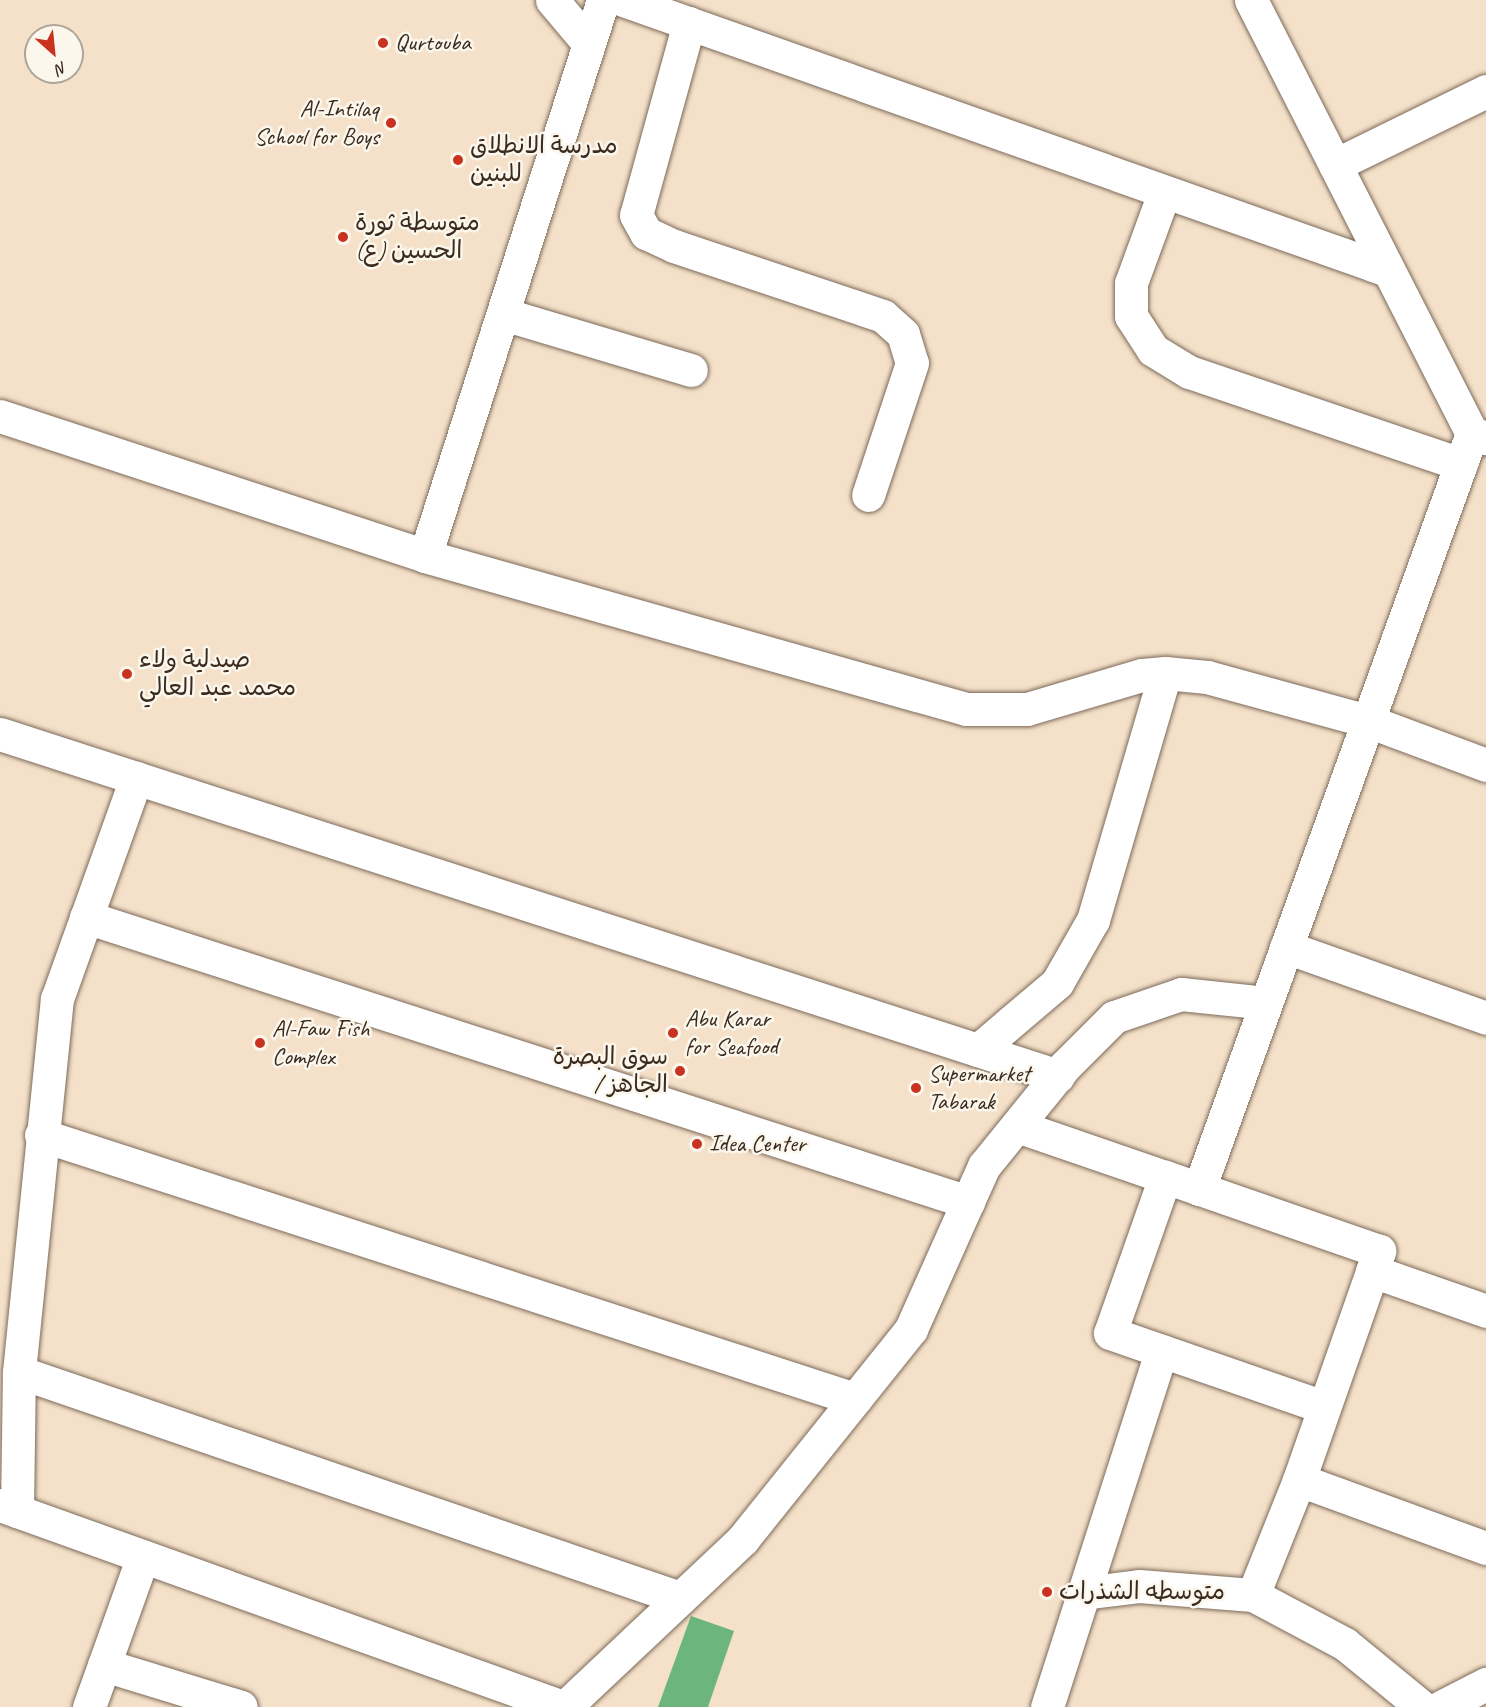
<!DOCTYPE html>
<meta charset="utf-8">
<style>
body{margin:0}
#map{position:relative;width:1486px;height:1707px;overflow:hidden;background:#f5e1c9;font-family:Caveat,"Playpen Sans Arabic",sans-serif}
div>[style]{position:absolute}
.forest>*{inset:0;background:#6cb67d}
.roads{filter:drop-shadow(0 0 2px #7c6a5a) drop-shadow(0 0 2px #7c6a5a)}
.minor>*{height:33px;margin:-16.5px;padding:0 16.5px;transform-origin:16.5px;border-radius:16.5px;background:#fff}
.dots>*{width:16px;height:16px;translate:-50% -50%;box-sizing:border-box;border:3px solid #fbf7ec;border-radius:50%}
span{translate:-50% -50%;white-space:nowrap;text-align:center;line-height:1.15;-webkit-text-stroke:5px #fbf7ec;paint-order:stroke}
.poi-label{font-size:24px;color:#3b2a1e}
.left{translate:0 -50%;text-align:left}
.right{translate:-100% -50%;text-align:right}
.north{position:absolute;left:24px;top:24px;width:60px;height:60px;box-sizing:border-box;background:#fbf7ec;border:2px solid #aea59a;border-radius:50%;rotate:153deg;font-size:16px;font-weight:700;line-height:24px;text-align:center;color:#3b2a1e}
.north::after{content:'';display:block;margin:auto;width:21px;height:27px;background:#c8321e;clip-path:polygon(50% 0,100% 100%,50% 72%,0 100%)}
</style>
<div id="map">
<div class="forest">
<i style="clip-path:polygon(691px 1616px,734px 1631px,708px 1707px,658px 1707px)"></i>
</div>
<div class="roads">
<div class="minor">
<i style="left:552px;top:0;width:57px;rotate:49.9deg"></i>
<i style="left:623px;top:0;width:810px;rotate:19.46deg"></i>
<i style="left:1251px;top:0;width:486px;rotate:63deg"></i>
<i style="left:1472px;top:433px;width:15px;rotate:20deg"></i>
<i style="left:689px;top:23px;width:199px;rotate:105.4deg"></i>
<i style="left:636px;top:215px;width:21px;rotate:61deg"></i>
<i style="left:646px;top:233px;width:31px;rotate:25deg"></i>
<i style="left:674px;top:246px;width:220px;rotate:18.5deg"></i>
<i style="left:883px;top:316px;width:27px;rotate:42deg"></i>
<i style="left:903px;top:334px;width:30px;rotate:73deg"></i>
<i style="left:912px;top:363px;width:139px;rotate:108.4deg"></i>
<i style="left:1335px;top:165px;width:168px;rotate:-26.1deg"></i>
<i style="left:1164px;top:193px;width:96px;rotate:110.1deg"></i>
<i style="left:1131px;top:283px;width:33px;rotate:90deg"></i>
<i style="left:1131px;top:316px;width:40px;rotate:57.1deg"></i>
<i style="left:1153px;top:350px;width:42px;rotate:31.4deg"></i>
<i style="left:1189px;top:372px;width:287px;rotate:18.7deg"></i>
<i style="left:503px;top:314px;width:196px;rotate:16.6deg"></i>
<i style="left:0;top:416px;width:447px;rotate:18.2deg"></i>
<i style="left:425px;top:556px;width:562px;rotate:15.79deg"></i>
<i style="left:966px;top:709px;width:61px"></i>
<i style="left:1027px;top:709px;width:120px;rotate:-16.5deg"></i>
<i style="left:1142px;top:675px;width:23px;rotate:-5deg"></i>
<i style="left:1165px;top:673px;width:42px;rotate:5.4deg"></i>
<i style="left:1207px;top:677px;width:167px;rotate:15.3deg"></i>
<i style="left:1368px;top:721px;width:126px;rotate:20.4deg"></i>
<i style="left:425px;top:556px;width:584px;rotate:-72.25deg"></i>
<i style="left:0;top:734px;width:1112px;rotate:17.91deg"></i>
<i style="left:86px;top:917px;width:927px;rotate:17.91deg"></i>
<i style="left:1286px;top:947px;width:212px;rotate:19.5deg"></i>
<i style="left:978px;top:1050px;width:104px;rotate:-40.3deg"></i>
<i style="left:1057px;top:983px;width:73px;rotate:-60.3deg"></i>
<i style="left:1093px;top:920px;width:257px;rotate:-73.7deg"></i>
<i style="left:1017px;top:1126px;width:157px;rotate:19deg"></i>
<i style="left:41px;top:1135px;width:856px;rotate:17.97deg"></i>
<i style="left:1199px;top:1189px;width:804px;rotate:-70.14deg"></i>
<i style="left:1372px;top:1271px;width:121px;rotate:19.3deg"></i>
<i style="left:19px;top:1372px;width:699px;rotate:18.88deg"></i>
<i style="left:1299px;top:1480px;width:199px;rotate:20deg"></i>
<i style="left:0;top:1505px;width:598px;rotate:19.74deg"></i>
<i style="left:17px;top:1511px;width:139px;rotate:-89.2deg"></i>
<i style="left:19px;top:1372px;width:375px;rotate:-84.2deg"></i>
<i style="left:57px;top:999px;width:235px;rotate:-70.3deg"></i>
<i style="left:1083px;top:1593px;width:56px;rotate:-7.1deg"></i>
<i style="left:1139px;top:1586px;width:114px;rotate:4.5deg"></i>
<i style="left:1253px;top:1595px;width:104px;rotate:28deg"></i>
<i style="left:1345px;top:1644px;width:99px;rotate:39.3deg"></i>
<i style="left:1253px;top:1595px;width:124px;rotate:-68.2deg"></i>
<i style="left:1299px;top:1480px;width:243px;rotate:-70.7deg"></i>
<i style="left:1379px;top:1251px;width:226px;rotate:-160.9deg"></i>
<i style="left:1165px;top:1177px;width:165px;rotate:109.4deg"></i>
<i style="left:1110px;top:1333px;width:226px;rotate:19.1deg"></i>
<i style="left:104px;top:1665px;width:143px;rotate:17deg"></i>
<i style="left:89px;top:1707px;width:160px;rotate:-70.3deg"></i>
<i style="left:565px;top:1707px;width:245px;rotate:-43.3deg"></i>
<i style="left:743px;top:1539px;width:269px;rotate:-51.3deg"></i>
<i style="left:911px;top:1329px;width:179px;rotate:-65.9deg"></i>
<i style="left:984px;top:1166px;width:129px;rotate:-51deg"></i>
<i style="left:1065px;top:1066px;width:69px;rotate:-45deg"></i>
<i style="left:1114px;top:1017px;width:71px;rotate:-18.9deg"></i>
<i style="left:1181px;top:994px;width:85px;rotate:6deg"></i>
<i style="left:1047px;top:1707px;width:374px;rotate:-72.2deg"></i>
<i style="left:1441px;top:1707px;width:51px;rotate:-27.1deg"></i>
</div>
</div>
<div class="dots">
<i style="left:383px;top:43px;background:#c8321e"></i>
<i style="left:391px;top:123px;background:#c8321e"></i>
<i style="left:458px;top:160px;background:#c8321e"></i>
<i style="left:343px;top:237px;background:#c8321e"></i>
<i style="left:127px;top:674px;background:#c8321e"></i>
<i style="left:673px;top:1033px;background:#c8321e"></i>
<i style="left:260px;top:1043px;background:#c8321e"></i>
<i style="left:680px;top:1071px;background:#c8321e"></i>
<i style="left:916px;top:1088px;background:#c8321e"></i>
<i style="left:697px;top:1144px;background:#c8321e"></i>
<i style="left:1047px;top:1592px;background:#c8321e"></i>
</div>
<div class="poi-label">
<span class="left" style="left:395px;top:43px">Qurtouba</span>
<span class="right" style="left:379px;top:123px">Al-Intilaq<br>School for Boys</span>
<span class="left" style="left:470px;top:160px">مدرسة الانطلاق<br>للبنين</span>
<span class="left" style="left:355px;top:237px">متوسطة ثورة<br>الحسين (ع)</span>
<span class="left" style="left:139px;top:674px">صيدلية ولاء<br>محمد عبد العالي</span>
<span class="left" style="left:685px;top:1033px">Abu Karar<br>for Seafood</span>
<span class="left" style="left:272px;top:1043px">Al-Faw Fish<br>Complex</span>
<span class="right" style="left:668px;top:1071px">سوق البصرة<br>/ الجاهز</span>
<span class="left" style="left:928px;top:1088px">Supermarket<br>Tabarak</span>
<span class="left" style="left:709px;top:1144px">Idea Center</span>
<span class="left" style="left:1059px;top:1592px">متوسطه الشذرات</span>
</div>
<div class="north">N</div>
</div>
